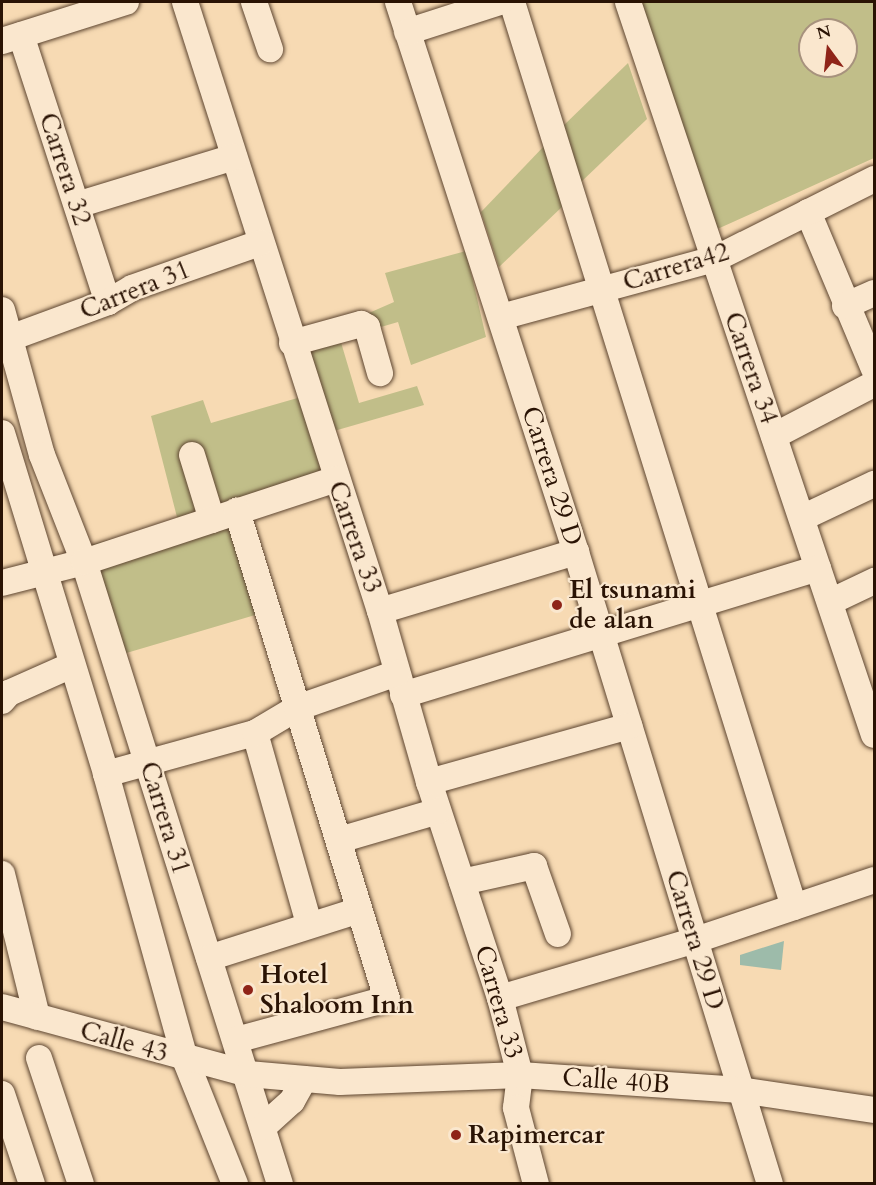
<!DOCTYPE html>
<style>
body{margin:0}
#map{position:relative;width:876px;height:1185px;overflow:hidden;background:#f7dab3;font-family:Cardo,serif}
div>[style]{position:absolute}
.green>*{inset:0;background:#c1be89}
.water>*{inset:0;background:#9dbbaa}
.roads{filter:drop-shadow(0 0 2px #5d4530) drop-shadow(0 0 2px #5d4530)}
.minor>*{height:26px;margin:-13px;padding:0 13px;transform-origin:13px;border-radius:13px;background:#fae7ce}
.dots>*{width:16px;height:16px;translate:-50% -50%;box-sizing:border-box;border:3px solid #fae7ce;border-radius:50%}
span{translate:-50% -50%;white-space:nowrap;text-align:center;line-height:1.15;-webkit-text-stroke:4.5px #fae7ce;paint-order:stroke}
.street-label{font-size:26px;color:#2a1304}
.poi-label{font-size:26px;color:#2a1304;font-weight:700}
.left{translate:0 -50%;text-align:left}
.frame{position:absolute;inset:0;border:3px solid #2a1304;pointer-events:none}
.north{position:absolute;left:798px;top:18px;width:60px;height:60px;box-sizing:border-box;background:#fae7ce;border:2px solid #a7927d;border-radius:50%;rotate:345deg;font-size:16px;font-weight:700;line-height:24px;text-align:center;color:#2a1304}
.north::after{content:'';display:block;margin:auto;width:21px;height:27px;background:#8f2418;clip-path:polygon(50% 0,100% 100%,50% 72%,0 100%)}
</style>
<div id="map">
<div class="green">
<i style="clip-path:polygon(evenodd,641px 2px,874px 2px,874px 158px,713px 231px,641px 2px,810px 30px,846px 30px,846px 66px,810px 66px,810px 30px)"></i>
<i style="clip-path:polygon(628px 63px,647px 119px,580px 183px,562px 127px)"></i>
<i style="clip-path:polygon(546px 144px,564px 205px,499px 267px,481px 212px)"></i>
<i style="clip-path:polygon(466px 251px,486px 337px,411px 365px,398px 322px,340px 339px,359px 403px,417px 386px,424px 405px,334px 431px,308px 346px,346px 323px,394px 302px,385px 273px)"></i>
<i style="clip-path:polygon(301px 397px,328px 490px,241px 517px,269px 611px,123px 654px,90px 545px,178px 521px,151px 416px,203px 400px,211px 423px)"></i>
</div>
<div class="water">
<i style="clip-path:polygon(784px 941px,781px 970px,740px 965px,740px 955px)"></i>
</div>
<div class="roads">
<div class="minor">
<i style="left:185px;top:2px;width:639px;rotate:72.25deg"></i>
<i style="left:380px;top:611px;width:178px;rotate:74deg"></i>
<i style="left:429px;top:782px;width:227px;rotate:71.8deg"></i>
<i style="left:500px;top:998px;width:80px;rotate:75.4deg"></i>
<i style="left:520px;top:1075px;width:33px;rotate:97deg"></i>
<i style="left:516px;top:1108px;width:79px;rotate:75.3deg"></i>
<i style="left:254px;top:2px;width:50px;rotate:71.2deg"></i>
<i style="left:398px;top:2px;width:578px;rotate:72.07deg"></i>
<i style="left:576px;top:552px;width:661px;rotate:72.94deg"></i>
<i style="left:512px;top:2px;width:948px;rotate:72.69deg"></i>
<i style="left:628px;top:2px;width:773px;rotate:71.45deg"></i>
<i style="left:407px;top:32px;width:98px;rotate:-17.9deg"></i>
<i style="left:21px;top:35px;width:281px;rotate:72deg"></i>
<i style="left:2px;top:41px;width:130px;rotate:-17.5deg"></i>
<i style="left:77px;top:205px;width:164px;rotate:-17deg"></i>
<i style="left:808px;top:212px;width:170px;rotate:67.2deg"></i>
<i style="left:845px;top:306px;width:32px;rotate:-24deg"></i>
<i style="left:2px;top:310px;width:150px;rotate:74.6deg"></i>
<i style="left:42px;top:455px;width:115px;rotate:68.6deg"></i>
<i style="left:84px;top:562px;width:652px;rotate:72.51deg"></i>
<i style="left:501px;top:317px;width:222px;rotate:-15.2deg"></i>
<i style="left:715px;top:259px;width:178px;rotate:-26.7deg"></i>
<i style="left:2px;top:341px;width:113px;rotate:-20.2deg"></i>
<i style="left:108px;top:302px;width:28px;rotate:-30deg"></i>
<i style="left:132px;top:288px;width:136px;rotate:-19.4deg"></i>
<i style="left:292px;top:343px;width:72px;rotate:-15.4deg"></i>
<i style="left:361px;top:324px;width:7px;rotate:27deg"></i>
<i style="left:367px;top:327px;width:48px;rotate:74.2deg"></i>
<i style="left:2px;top:433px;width:357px;rotate:73deg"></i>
<i style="left:106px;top:774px;width:296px;rotate:74.5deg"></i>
<i style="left:185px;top:1059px;width:135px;rotate:68.2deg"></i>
<i style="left:774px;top:436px;width:113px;rotate:-27.5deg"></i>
<i style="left:192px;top:455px;width:68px;rotate:72.9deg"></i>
<i style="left:802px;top:518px;width:80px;rotate:-25.3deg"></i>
<i style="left:2px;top:583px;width:85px;rotate:-14.4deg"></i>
<i style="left:84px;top:562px;width:265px;rotate:-18.2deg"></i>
<i style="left:830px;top:602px;width:49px;rotate:-25.5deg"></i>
<i style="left:380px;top:611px;width:205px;rotate:-16.8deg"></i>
<i style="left:403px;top:695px;width:434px;rotate:-17deg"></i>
<i style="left:2px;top:701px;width:11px;rotate:-49deg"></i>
<i style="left:9px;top:693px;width:69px;rotate:-24deg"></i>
<i style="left:255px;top:733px;width:198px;rotate:74.2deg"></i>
<i style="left:106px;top:774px;width:155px;rotate:-15.4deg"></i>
<i style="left:255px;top:733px;width:49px;rotate:-30.8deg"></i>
<i style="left:297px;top:708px;width:106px;rotate:-19.3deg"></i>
<i style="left:429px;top:782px;width:208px;rotate:-15.6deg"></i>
<i style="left:339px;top:840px;width:103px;rotate:-16.3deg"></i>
<i style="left:2px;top:874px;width:147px;rotate:76.2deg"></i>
<i style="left:462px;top:882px;width:74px;rotate:-12.5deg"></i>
<i style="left:534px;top:866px;width:72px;rotate:70.6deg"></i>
<i style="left:209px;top:958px;width:157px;rotate:-17.7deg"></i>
<i style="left:500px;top:998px;width:204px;rotate:-16.5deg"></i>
<i style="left:696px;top:940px;width:188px;rotate:-18.6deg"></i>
<i style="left:2px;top:1007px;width:255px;rotate:15.2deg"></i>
<i style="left:248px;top:1074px;width:92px;rotate:5deg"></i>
<i style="left:340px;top:1082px;width:180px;rotate:-2.2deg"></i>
<i style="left:520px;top:1075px;width:221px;rotate:3.9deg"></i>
<i style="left:740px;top:1090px;width:135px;rotate:8.5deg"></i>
<i style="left:236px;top:1040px;width:156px;rotate:-15.2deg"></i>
<i style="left:387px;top:999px;width:511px;rotate:-107.09deg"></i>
<i style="left:39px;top:1058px;width:133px;rotate:71.6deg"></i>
<i style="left:2px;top:1094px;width:95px;rotate:71.6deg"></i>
<i style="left:263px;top:1127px;width:39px;rotate:-42deg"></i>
<i style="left:292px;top:1101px;width:25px;rotate:-61deg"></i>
</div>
</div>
<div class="dots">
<i style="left:557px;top:605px;background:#8f2418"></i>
<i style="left:248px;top:990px;background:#8f2418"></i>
<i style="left:456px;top:1135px;background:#8f2418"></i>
</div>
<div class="street-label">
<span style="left:65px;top:169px;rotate:72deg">Carrera 32</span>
<span style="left:676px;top:267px;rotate:-17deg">Carrera42</span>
<span style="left:135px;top:290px;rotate:-22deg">Carrera 31</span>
<span style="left:751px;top:368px;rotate:71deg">Carrera 34</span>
<span style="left:552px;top:476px;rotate:72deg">Carrera 29 D</span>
<span style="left:355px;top:537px;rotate:71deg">Carrera 33</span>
<span style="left:165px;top:818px;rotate:73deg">Carrera 31</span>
<span style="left:695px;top:940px;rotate:73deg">Carrera 29 D</span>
<span style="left:499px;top:1002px;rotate:74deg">Carrera 33</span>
<span style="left:124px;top:1042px;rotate:16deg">Calle 43</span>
<span style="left:616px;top:1081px;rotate:4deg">Calle 40B</span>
</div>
<div class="poi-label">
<span class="left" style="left:569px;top:605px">El tsunami<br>de alan</span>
<span class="left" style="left:260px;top:990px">Hotel<br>Shaloom Inn</span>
<span class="left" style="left:468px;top:1135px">Rapimercar</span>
</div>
<div class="frame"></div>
<div class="north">N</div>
</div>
